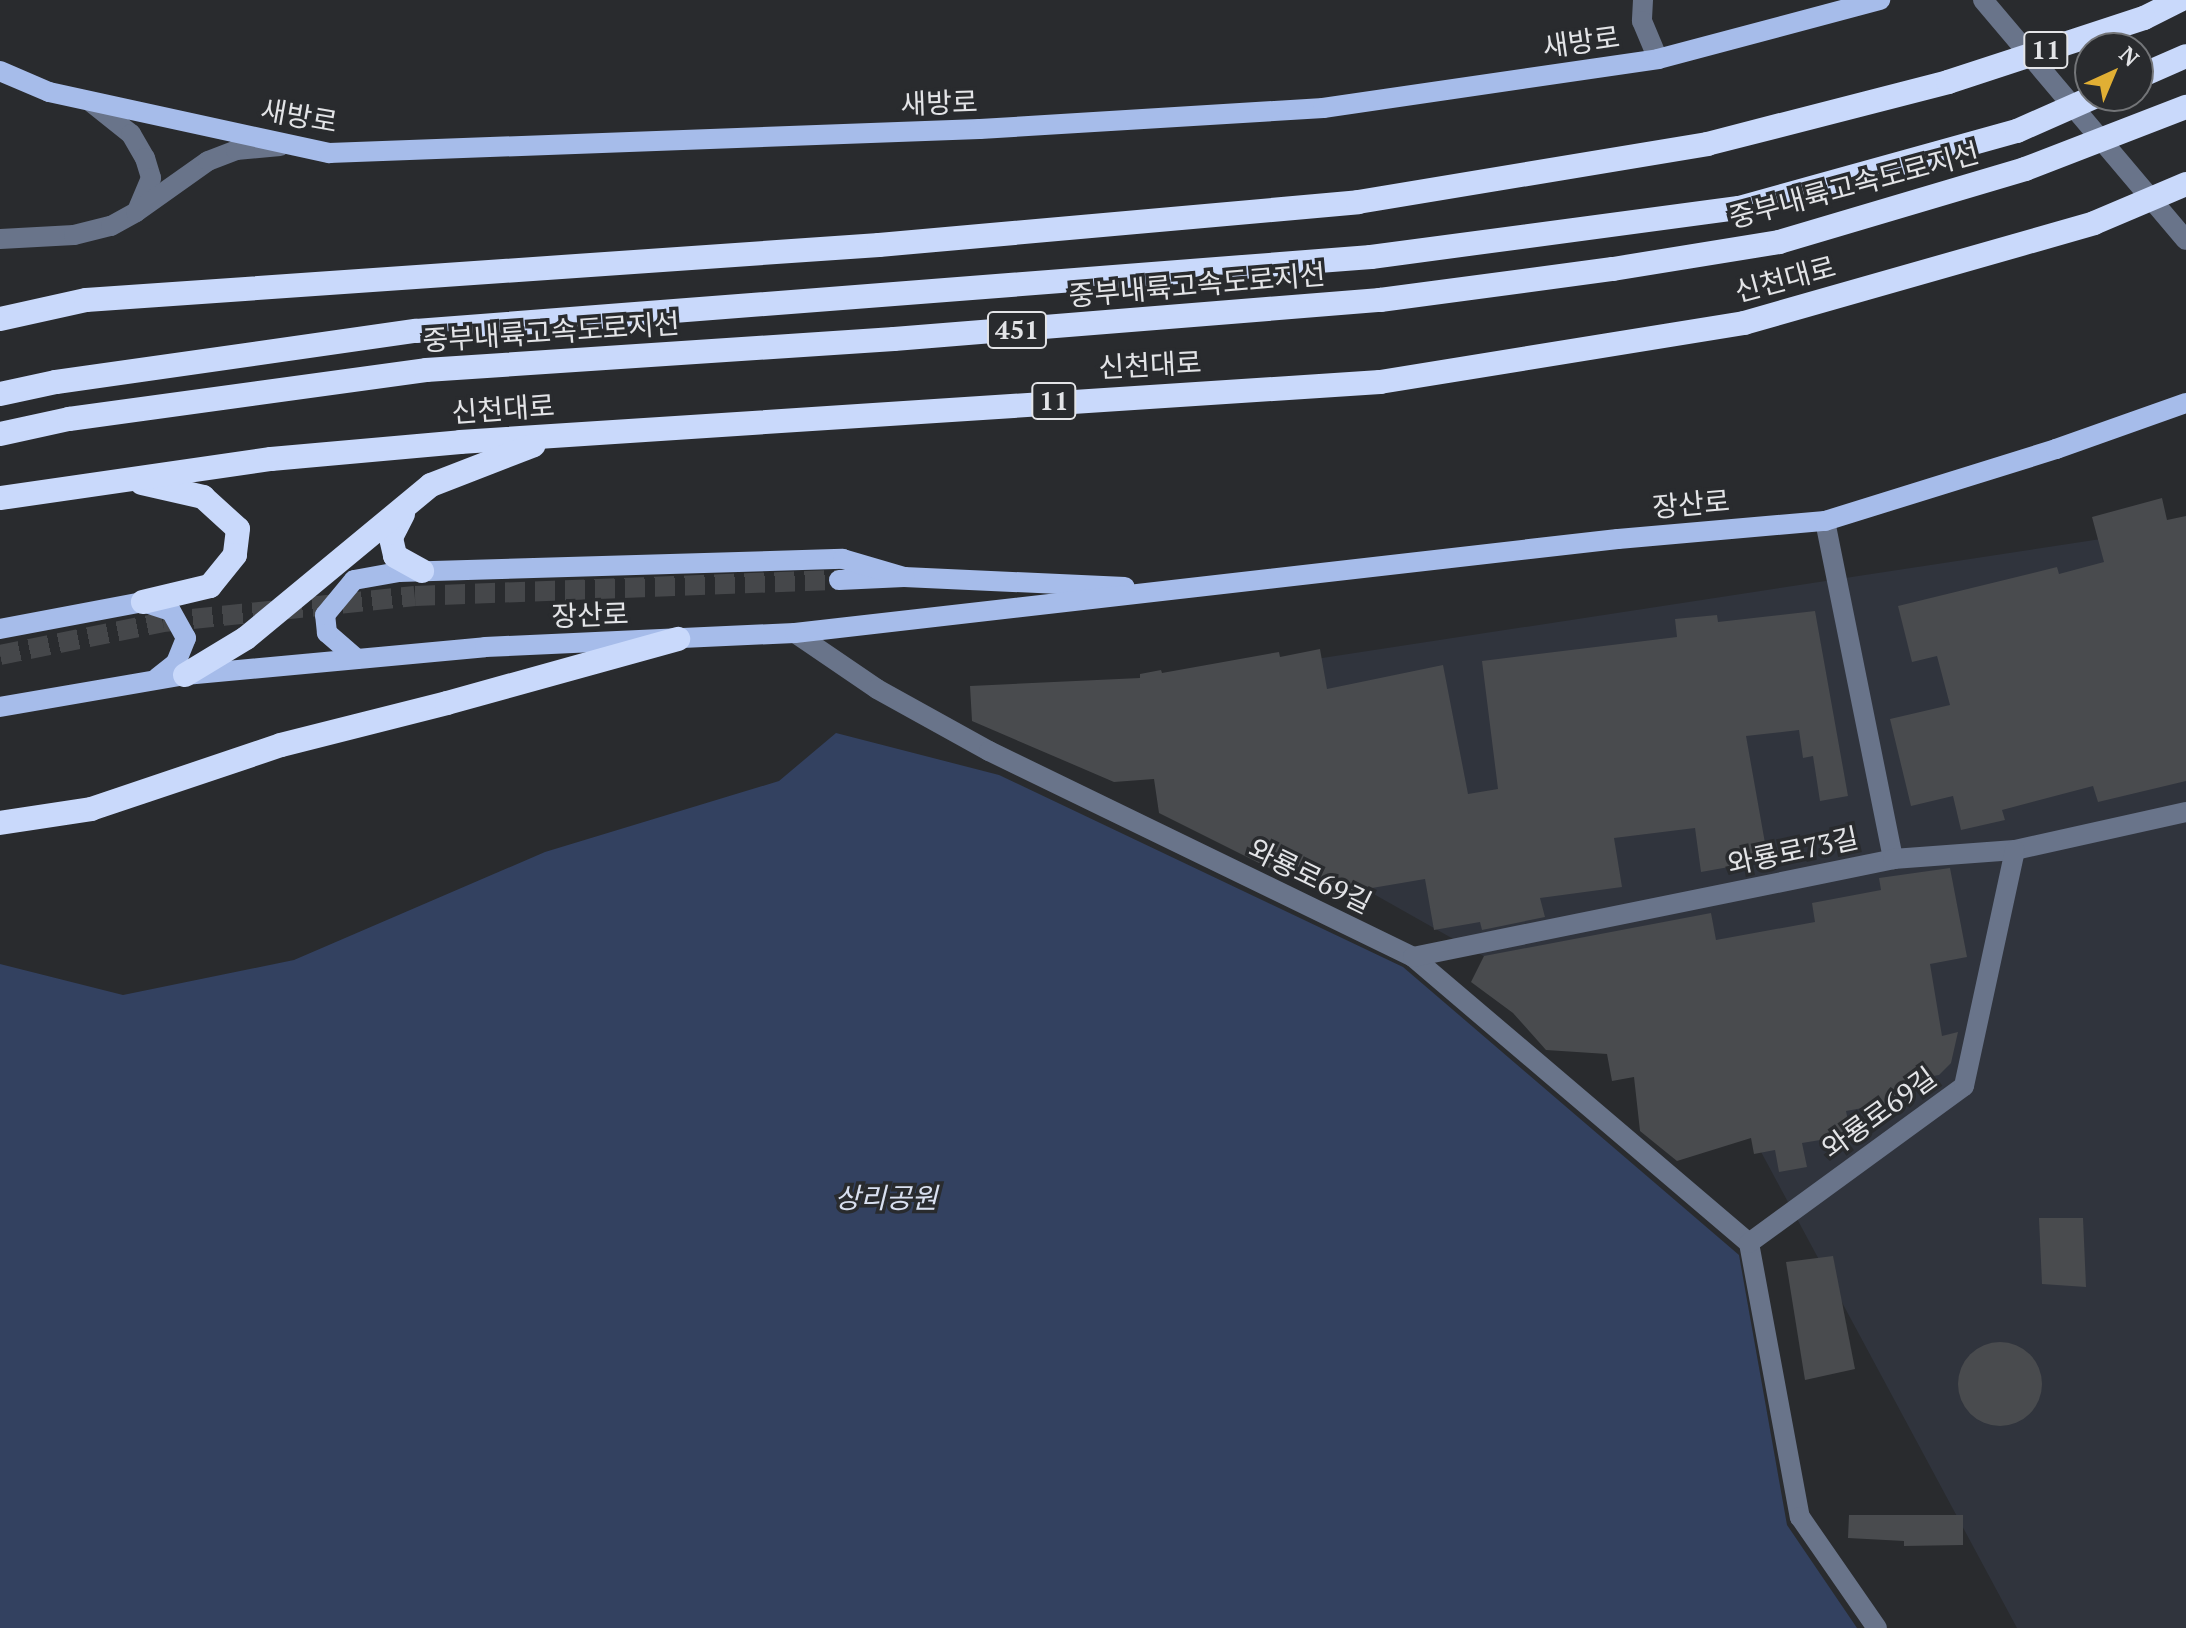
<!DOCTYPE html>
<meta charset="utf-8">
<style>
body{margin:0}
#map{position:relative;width:2186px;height:1628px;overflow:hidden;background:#292b2e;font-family:"PT Serif","Noto Sans KR",serif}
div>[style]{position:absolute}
.built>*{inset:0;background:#30343d}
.green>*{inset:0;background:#334160}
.building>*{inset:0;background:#494b4e}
.round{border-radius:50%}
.major-tunnel>*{height:20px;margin-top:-10px;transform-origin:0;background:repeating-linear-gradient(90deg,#45474a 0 20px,transparent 0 30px)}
.minor>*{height:20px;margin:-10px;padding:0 10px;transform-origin:10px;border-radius:10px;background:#69748a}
.major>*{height:20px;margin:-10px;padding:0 10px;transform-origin:10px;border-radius:10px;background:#a6bcea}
.highway>*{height:24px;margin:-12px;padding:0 12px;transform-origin:12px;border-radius:12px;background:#c9d9fb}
.highway-bridge>*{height:24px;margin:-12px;padding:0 12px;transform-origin:12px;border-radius:12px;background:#c9d9fb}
span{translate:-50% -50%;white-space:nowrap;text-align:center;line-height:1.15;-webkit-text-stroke:7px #292b2e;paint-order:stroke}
.shield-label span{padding:2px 6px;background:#292b2e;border:2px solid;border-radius:6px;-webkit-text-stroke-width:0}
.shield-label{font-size:26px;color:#e3e4e7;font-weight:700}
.street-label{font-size:28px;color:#e3e4e7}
.park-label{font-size:28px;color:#d9e0f0;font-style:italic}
.north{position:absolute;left:2074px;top:32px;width:80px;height:80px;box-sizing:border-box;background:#292b2e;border:2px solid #737578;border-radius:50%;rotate:44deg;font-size:22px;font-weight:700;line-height:32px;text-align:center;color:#e3e4e7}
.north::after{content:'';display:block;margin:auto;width:28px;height:36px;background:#e1af34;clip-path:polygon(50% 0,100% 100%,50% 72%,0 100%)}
</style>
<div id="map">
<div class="built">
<i style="clip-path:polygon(2186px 526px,2186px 1628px,2017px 1628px,1731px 1096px,1034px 702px)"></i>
</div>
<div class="green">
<i style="clip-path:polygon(836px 733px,999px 775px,1403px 967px,1739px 1255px,1787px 1525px,1857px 1628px,0 1628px,0 964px,123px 995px,294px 960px,545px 852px,779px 781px)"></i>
</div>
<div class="building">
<i style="clip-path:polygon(2162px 498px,2167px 520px,2186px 516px,2186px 781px,2098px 802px,2093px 786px,2002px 810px,2005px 820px,1961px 830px,1953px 796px,1911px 806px,1890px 719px,1950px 705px,1937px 656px,1912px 662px,1898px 606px,2057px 567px,2059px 574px,2104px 562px,2092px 517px)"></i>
<i style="clip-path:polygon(1815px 611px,1848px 796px,1820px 801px,1813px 756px,1803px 758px,1799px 730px,1746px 736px,1768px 860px,1701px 872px,1695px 828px,1614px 838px,1622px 887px,1540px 898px,1545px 917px,1482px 930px,1480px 922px,1434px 930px,1425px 879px,1325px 896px,1159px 813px,1154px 779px,1114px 782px,972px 721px,970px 686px,1140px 678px,1140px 674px,1161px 670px,1162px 673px,1279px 652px,1280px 657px,1320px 649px,1327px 689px,1443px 665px,1468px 794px,1498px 789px,1482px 661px,1677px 637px,1675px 619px,1717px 615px,1718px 622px)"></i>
<i style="clip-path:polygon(1950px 868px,1967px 957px,1930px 964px,1942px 1036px,1958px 1032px,1951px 1063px,1939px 1075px,1910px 1080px,1913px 1099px,1846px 1111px,1851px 1135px,1802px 1143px,1807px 1167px,1779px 1172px,1775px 1150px,1754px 1154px,1751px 1138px,1677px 1161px,1640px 1131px,1634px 1077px,1612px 1081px,1607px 1054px,1546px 1050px,1513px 1013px,1471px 982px,1484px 956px,1711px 913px,1716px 940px,1815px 922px,1812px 903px,1881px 890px,1879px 878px)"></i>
<i style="clip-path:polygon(2039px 1218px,2083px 1218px,2086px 1287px,2042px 1284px)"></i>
<i style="clip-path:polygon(1833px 1256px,1855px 1369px,1805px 1380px,1786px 1262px)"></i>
<i class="round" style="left:1958px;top:1342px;width:84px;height:84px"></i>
<i style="clip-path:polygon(1849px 1515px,1963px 1515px,1963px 1545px,1904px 1546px,1904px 1541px,1848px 1538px)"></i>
</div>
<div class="major-tunnel">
<i style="left:0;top:655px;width:166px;rotate:-11.4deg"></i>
<i style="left:163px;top:622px;width:253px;rotate:-5.9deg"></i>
<i style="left:415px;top:596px;width:424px;rotate:-2.2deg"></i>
</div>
<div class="minor">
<i style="left:1643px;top:0;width:21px;rotate:93deg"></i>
<i style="left:1642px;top:21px;width:41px;rotate:67.2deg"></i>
<i style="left:1983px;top:0;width:314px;rotate:49.8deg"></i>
<i style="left:92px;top:103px;width:50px;rotate:38.5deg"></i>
<i style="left:131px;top:134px;width:28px;rotate:60deg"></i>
<i style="left:145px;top:158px;width:21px;rotate:73deg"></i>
<i style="left:151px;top:178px;width:34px;rotate:113deg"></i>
<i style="left:0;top:239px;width:74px;rotate:-3.1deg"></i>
<i style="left:74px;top:235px;width:38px;rotate:-14deg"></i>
<i style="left:111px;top:226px;width:29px;rotate:-29deg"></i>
<i style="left:136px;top:212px;width:88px;rotate:-35.3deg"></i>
<i style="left:208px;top:161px;width:30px;rotate:-21deg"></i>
<i style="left:236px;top:150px;width:44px;rotate:-5.2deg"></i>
<i style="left:1825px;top:521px;width:345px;rotate:78.6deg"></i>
<i style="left:795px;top:633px;width:99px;rotate:34.3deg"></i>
<i style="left:877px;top:689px;width:128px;rotate:29deg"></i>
<i style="left:989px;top:751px;width:471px;rotate:25.9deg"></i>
<i style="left:1413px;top:957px;width:441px;rotate:40.4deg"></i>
<i style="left:1749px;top:1243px;width:279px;rotate:79.5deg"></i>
<i style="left:1800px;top:1517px;width:135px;rotate:55.3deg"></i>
<i style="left:1413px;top:957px;width:490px;rotate:-11.5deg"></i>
<i style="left:1893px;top:859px;width:122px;rotate:-4.2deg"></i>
<i style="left:2015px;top:850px;width:175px;rotate:-12.5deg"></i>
<i style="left:1749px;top:1243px;width:266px;rotate:-36.1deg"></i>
<i style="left:1964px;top:1086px;width:241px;rotate:-77.8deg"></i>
</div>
<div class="major">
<i style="left:0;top:71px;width:53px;rotate:23.2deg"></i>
<i style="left:49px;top:92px;width:287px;rotate:12.3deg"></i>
<i style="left:329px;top:153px;width:651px;rotate:-2.11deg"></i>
<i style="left:980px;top:129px;width:344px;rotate:-3.5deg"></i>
<i style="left:1323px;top:108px;width:339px;rotate:-8.3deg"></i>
<i style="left:1658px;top:59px;width:230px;rotate:-14.9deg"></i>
<i style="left:839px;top:580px;width:65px;rotate:-2.6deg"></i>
<i style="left:904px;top:577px;width:221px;rotate:2.6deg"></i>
<i style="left:0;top:629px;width:146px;rotate:-10.7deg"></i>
<i style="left:143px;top:602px;width:29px;rotate:18deg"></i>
<i style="left:171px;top:611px;width:31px;rotate:61deg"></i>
<i style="left:186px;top:638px;width:27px;rotate:112deg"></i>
<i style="left:176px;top:663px;width:24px;rotate:142deg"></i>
<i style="left:357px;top:659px;width:40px;rotate:-139deg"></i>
<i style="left:327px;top:633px;width:18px;rotate:-96deg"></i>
<i style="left:325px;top:615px;width:45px;rotate:-50.4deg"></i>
<i style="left:354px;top:580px;width:46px;rotate:-10.1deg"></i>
<i style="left:399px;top:572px;width:444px;rotate:-1.7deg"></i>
<i style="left:843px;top:559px;width:64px;rotate:16.4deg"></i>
<i style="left:0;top:707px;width:188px;rotate:-9.8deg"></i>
<i style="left:185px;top:675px;width:301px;rotate:-5.3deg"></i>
<i style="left:485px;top:647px;width:310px;rotate:-2.6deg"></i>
<i style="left:795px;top:633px;width:828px;rotate:-6.52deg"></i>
<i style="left:1618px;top:539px;width:208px;rotate:-5deg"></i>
<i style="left:1825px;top:521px;width:242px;rotate:-17.3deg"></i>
<i style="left:2056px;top:449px;width:138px;rotate:-19.5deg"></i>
</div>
<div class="highway">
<i style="left:2144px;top:18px;width:40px;rotate:-26.6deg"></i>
<i style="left:2138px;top:77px;width:52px;rotate:-23.6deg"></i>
<i style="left:0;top:319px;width:88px;rotate:-12.5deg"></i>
<i style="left:86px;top:300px;width:795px;rotate:-3.97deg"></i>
<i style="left:879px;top:245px;width:481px;rotate:-5.1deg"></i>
<i style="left:1358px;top:202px;width:354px;rotate:-9.4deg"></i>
<i style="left:1707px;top:144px;width:249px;rotate:-14.4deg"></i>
<i style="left:0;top:394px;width:57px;rotate:-12.1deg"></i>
<i style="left:56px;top:382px;width:364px;rotate:-8.1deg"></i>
<i style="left:416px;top:331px;width:958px;rotate:-4.43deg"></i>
<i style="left:1371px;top:257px;width:371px;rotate:-7.6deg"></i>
<i style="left:1739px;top:208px;width:288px;rotate:-15.5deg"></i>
<i style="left:0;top:434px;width:71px;rotate:-12.3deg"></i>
<i style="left:69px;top:419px;width:360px;rotate:-7.8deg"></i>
<i style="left:426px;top:370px;width:469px;rotate:-3.8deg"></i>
<i style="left:894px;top:339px;width:488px;rotate:-4.6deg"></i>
<i style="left:1380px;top:300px;width:235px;rotate:-7.6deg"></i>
<i style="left:1613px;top:269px;width:168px;rotate:-9.2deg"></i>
<i style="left:1779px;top:242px;width:257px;rotate:-16.5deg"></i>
<i style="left:142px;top:483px;width:63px;rotate:12.9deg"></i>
<i style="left:203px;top:497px;width:47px;rotate:42.4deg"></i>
<i style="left:238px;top:529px;width:26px;rotate:97deg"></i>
<i style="left:235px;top:555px;width:40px;rotate:129deg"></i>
<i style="left:210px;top:586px;width:69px;rotate:166.6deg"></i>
<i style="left:0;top:498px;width:274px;rotate:-8.2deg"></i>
<i style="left:271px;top:459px;width:190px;rotate:-5.1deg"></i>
<i style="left:460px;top:442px;width:922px;rotate:-3.73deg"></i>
<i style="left:1380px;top:382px;width:369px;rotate:-9.2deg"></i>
<i style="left:1744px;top:323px;width:364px;rotate:-15.9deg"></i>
<i style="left:403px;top:514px;width:27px;rotate:117deg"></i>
<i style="left:391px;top:538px;width:18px;rotate:77deg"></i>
<i style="left:395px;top:556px;width:31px;rotate:29deg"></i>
<i style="left:185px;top:675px;width:71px;rotate:-31.2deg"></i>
<i style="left:246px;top:638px;width:240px;rotate:-39.6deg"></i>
<i style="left:431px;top:485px;width:110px;rotate:-21.2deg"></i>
<i style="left:0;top:823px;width:92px;rotate:-8.7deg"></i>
<i style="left:91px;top:809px;width:200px;rotate:-18.6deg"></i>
<i style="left:281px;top:745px;width:171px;rotate:-14.2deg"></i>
<i style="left:447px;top:703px;width:240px;rotate:-15.5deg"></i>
</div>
<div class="highway-bridge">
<i style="left:1948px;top:82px;width:206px;rotate:-18.1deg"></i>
<i style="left:2017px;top:131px;width:86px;rotate:-23.9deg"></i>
<i style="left:2025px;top:169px;width:173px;rotate:-21.1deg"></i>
<i style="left:2094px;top:223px;width:100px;rotate:-23deg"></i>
</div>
<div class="shield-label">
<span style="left:2046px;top:50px">11</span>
<span style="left:1017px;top:330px">451</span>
<span style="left:1054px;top:401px">11</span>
</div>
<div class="street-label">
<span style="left:1581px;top:42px;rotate:-8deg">새방로</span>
<span style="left:939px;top:103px;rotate:-2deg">새방로</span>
<span style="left:299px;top:116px;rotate:10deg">새방로</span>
<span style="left:1854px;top:185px;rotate:-15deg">중부내륙고속도로지선</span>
<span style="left:1785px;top:279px;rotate:-15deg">신천대로</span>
<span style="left:1197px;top:285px;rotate:-5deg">중부내륙고속도로지선</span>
<span style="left:551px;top:332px;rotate:-4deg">중부내륙고속도로지선</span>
<span style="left:1150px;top:365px;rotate:-3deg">신천대로</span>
<span style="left:503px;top:409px;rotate:-4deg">신천대로</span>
<span style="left:1691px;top:504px;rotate:-5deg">장산로</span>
<span style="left:590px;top:615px;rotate:-2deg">장산로</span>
<span style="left:1793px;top:851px;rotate:-12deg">와룡로73길</span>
<span style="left:1310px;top:876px;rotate:26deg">와룡로69길</span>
<span style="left:1879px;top:1113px;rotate:-36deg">와룡로69길</span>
</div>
<div class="park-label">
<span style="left:886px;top:1198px">상리공원</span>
</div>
<div class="north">N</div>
</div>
